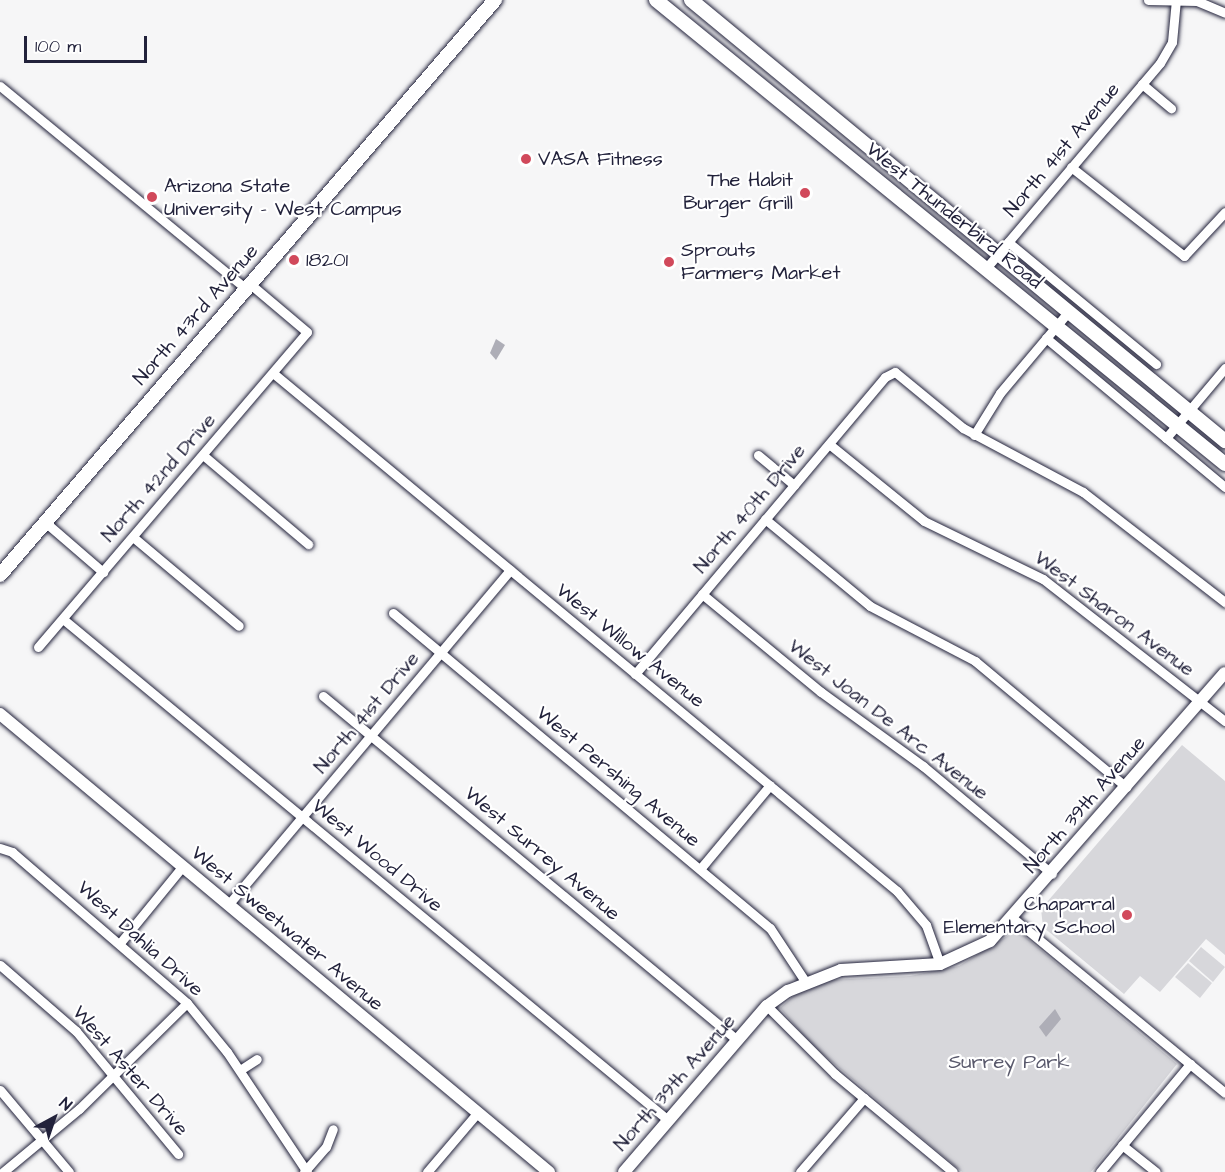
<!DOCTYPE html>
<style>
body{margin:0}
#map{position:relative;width:1225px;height:1172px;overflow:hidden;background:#f6f6f7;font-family:"Architects Daughter",sans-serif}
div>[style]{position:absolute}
.green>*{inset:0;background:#d7d7db}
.water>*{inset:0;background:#aeaeb7}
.roads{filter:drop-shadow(0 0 2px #22223b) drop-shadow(0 0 2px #22223b)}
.minor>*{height:9px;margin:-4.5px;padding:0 4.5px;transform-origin:4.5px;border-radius:4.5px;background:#fff}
.tertiary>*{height:12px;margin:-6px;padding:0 6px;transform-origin:6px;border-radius:6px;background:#fff}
.secondary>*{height:14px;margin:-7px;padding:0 7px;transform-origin:7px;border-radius:7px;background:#fff}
.dots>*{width:16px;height:16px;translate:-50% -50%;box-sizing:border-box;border:3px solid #fff;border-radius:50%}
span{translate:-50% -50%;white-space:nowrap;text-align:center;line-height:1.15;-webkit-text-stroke:4.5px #fff;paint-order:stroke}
.street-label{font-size:20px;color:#22223b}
.poi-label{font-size:20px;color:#22223b}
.left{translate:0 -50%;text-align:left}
.right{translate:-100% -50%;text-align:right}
.park-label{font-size:20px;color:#58586b}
.north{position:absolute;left:24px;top:1088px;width:60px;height:60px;-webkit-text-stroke:4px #fff;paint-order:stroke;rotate:40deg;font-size:16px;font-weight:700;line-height:24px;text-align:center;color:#22223b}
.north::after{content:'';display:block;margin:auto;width:21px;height:27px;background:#22223b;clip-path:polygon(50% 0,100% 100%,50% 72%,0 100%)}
.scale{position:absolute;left:24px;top:36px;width:123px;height:27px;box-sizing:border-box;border:3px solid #22223b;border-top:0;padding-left:8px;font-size:18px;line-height:21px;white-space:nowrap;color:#22223b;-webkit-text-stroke:4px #fff;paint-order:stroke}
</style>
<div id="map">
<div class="green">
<i style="clip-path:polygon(1182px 745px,1225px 781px,1225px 955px,1206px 939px,1160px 992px,1140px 976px,1124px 994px,1043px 927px,1041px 909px)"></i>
<i style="clip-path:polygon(1017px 930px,1177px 1064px,1091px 1172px,962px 1172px,811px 1044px,780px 1008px,797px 993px,829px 980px,910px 976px,959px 966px)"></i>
<i style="clip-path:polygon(1201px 947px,1225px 967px,1213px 982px,1189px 961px)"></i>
<i style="clip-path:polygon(1188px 963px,1212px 983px,1200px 998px,1175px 977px)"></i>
</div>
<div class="water">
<i style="clip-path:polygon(496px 339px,505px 345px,496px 360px,490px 353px)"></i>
<i style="clip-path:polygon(1055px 1009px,1061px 1019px,1046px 1037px,1039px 1027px)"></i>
</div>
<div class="roads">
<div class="minor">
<i style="left:1148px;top:0;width:49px;rotate:1.2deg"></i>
<i style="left:1197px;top:1px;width:30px;rotate:23deg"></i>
<i style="left:1142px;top:84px;width:38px;rotate:40deg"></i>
<i style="left:0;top:86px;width:318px;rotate:39.5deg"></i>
<i style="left:1071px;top:167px;width:144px;rotate:38.2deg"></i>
<i style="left:1184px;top:256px;width:60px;rotate:-47deg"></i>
<i style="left:1008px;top:242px;width:192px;rotate:39.5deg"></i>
<i style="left:987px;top:267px;width:267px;rotate:-49.7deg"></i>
<i style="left:1160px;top:63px;width:24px;rotate:-60deg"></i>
<i style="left:1172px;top:42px;width:42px;rotate:-84.6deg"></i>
<i style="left:1046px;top:338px;width:233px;rotate:39.8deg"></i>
<i style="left:273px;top:373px;width:811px;rotate:39.7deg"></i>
<i style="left:897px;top:891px;width:45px;rotate:49.5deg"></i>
<i style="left:926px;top:925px;width:41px;rotate:70.3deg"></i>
<i style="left:974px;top:435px;width:49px;rotate:-58.2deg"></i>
<i style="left:1000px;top:393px;width:107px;rotate:-49.9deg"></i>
<i style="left:1166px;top:438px;width:92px;rotate:-49.9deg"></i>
<i style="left:829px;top:444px;width:122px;rotate:39deg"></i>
<i style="left:924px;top:521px;width:132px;rotate:26deg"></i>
<i style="left:1043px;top:579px;width:231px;rotate:38deg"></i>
<i style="left:203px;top:455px;width:138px;rotate:40.3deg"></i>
<i style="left:758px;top:455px;width:47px;rotate:39.8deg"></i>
<i style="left:765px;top:519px;width:136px;rotate:39.6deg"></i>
<i style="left:870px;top:606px;width:119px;rotate:27.6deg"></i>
<i style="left:975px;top:661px;width:197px;rotate:39.8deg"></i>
<i style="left:45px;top:522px;width:77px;rotate:40.8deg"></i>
<i style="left:133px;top:537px;width:138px;rotate:40deg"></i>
<i style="left:702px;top:594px;width:154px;rotate:39.5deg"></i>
<i style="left:821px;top:692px;width:126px;rotate:36deg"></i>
<i style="left:923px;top:766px;width:168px;rotate:39.9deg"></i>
<i style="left:393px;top:613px;width:491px;rotate:39.9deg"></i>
<i style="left:770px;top:928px;width:64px;rotate:56.6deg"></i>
<i style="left:63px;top:619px;width:786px;rotate:39.63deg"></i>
<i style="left:38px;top:647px;width:414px;rotate:-49.5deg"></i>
<i style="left:307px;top:332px;width:76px;rotate:-139.8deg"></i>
<i style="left:635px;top:674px;width:388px;rotate:-49.9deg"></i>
<i style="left:885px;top:377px;width:11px;rotate:-27deg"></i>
<i style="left:895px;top:372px;width:88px;rotate:39.5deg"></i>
<i style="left:963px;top:428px;width:136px;rotate:28.1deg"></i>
<i style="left:1083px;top:492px;width:180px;rotate:37.8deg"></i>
<i style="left:323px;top:696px;width:538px;rotate:39.72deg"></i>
<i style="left:0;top:848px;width:13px;rotate:18deg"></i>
<i style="left:12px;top:852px;width:231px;rotate:40.8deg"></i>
<i style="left:187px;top:1003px;width:63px;rotate:50.8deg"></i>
<i style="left:227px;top:1052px;width:144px;rotate:56.3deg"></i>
<i style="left:700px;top:869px;width:109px;rotate:-50.2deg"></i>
<i style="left:228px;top:905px;width:438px;rotate:-49.9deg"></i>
<i style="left:1014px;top:919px;width:273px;rotate:39.5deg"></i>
<i style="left:120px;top:943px;width:98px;rotate:-50.8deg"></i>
<i style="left:0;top:965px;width:101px;rotate:41deg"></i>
<i style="left:76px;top:1031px;width:160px;rotate:50.3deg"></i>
<i style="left:767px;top:1006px;width:96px;rotate:45deg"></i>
<i style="left:835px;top:1074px;width:153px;rotate:39.7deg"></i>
<i style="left:240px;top:1070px;width:20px;rotate:-33deg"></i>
<i style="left:0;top:1090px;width:107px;rotate:49.9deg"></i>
<i style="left:1122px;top:1145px;width:43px;rotate:38.5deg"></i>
<i style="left:3px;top:1172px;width:99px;rotate:-39.7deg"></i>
<i style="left:79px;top:1109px;width:151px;rotate:-44.5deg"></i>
<i style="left:304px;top:1172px;width:33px;rotate:-49deg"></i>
<i style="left:326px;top:1147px;width:19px;rotate:-69deg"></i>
<i style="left:427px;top:1172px;width:79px;rotate:-49.6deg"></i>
<i style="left:800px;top:1172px;width:98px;rotate:-49.1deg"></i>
<i style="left:1100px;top:1172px;width:141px;rotate:-50.2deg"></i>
</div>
<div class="tertiary">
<i style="left:0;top:714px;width:715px;rotate:39.84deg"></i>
<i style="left:624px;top:1172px;width:219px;rotate:-49.3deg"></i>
<i style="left:767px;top:1006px;width:26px;rotate:-36deg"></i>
<i style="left:788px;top:991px;width:57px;rotate:-21.6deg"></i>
<i style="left:841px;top:970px;width:99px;rotate:-3.5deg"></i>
<i style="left:940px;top:964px;width:55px;rotate:-24.7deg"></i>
<i style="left:990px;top:941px;width:356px;rotate:-48.8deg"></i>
</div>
<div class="secondary">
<i style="left:656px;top:0;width:734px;rotate:39.2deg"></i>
<i style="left:691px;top:0;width:693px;rotate:39.55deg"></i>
<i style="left:0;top:575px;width:759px;rotate:-49.28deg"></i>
</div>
</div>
<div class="dots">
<i style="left:526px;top:159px;background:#d1495b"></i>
<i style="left:805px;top:193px;background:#d1495b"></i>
<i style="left:152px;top:197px;background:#d1495b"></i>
<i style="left:294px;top:260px;background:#d1495b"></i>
<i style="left:669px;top:262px;background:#d1495b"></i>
<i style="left:1127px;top:915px;background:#d1495b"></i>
</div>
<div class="street-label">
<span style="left:1062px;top:150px;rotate:-50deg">North 41st Avenue</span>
<span style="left:954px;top:216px;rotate:39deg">West Thunderbird Road</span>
<span style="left:196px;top:315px;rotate:-49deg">North 43rd Avenue</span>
<span style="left:159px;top:478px;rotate:-49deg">North 42nd Drive</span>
<span style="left:750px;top:509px;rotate:-50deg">North 40th Drive</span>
<span style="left:1114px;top:614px;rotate:37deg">West Sharon Avenue</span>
<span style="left:630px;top:646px;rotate:39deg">West Willow Avenue</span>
<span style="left:367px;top:713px;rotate:-50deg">North 41st Drive</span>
<span style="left:888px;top:720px;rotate:38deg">West Joan De Arc Avenue</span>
<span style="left:618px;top:777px;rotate:40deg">West Pershing Avenue</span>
<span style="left:1085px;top:805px;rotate:-49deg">North 39th Avenue</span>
<span style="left:542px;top:854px;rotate:40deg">West Surrey Avenue</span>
<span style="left:377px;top:856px;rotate:40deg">West Wood Drive</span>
<span style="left:287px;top:929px;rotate:40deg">West Sweetwater Avenue</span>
<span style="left:140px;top:939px;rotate:42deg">West Dahlia Drive</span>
<span style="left:130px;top:1071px;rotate:49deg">West Aster Drive</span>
<span style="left:675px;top:1083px;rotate:-49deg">North 39th Avenue</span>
</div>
<div class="poi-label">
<span class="left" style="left:538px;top:159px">VASA Fitness</span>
<span class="right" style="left:793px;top:192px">The Habit<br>Burger Grill</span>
<span class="left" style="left:164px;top:198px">Arizona State<br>University - West Campus</span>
<span class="left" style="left:681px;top:262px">Sprouts<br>Farmers Market</span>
<span class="left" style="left:306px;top:260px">18201</span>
<span class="right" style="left:1115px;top:916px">Chaparral<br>Elementary School</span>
</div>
<div class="park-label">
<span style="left:1009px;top:1062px">Surrey Park</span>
</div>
<div class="north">N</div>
<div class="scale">100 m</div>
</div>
